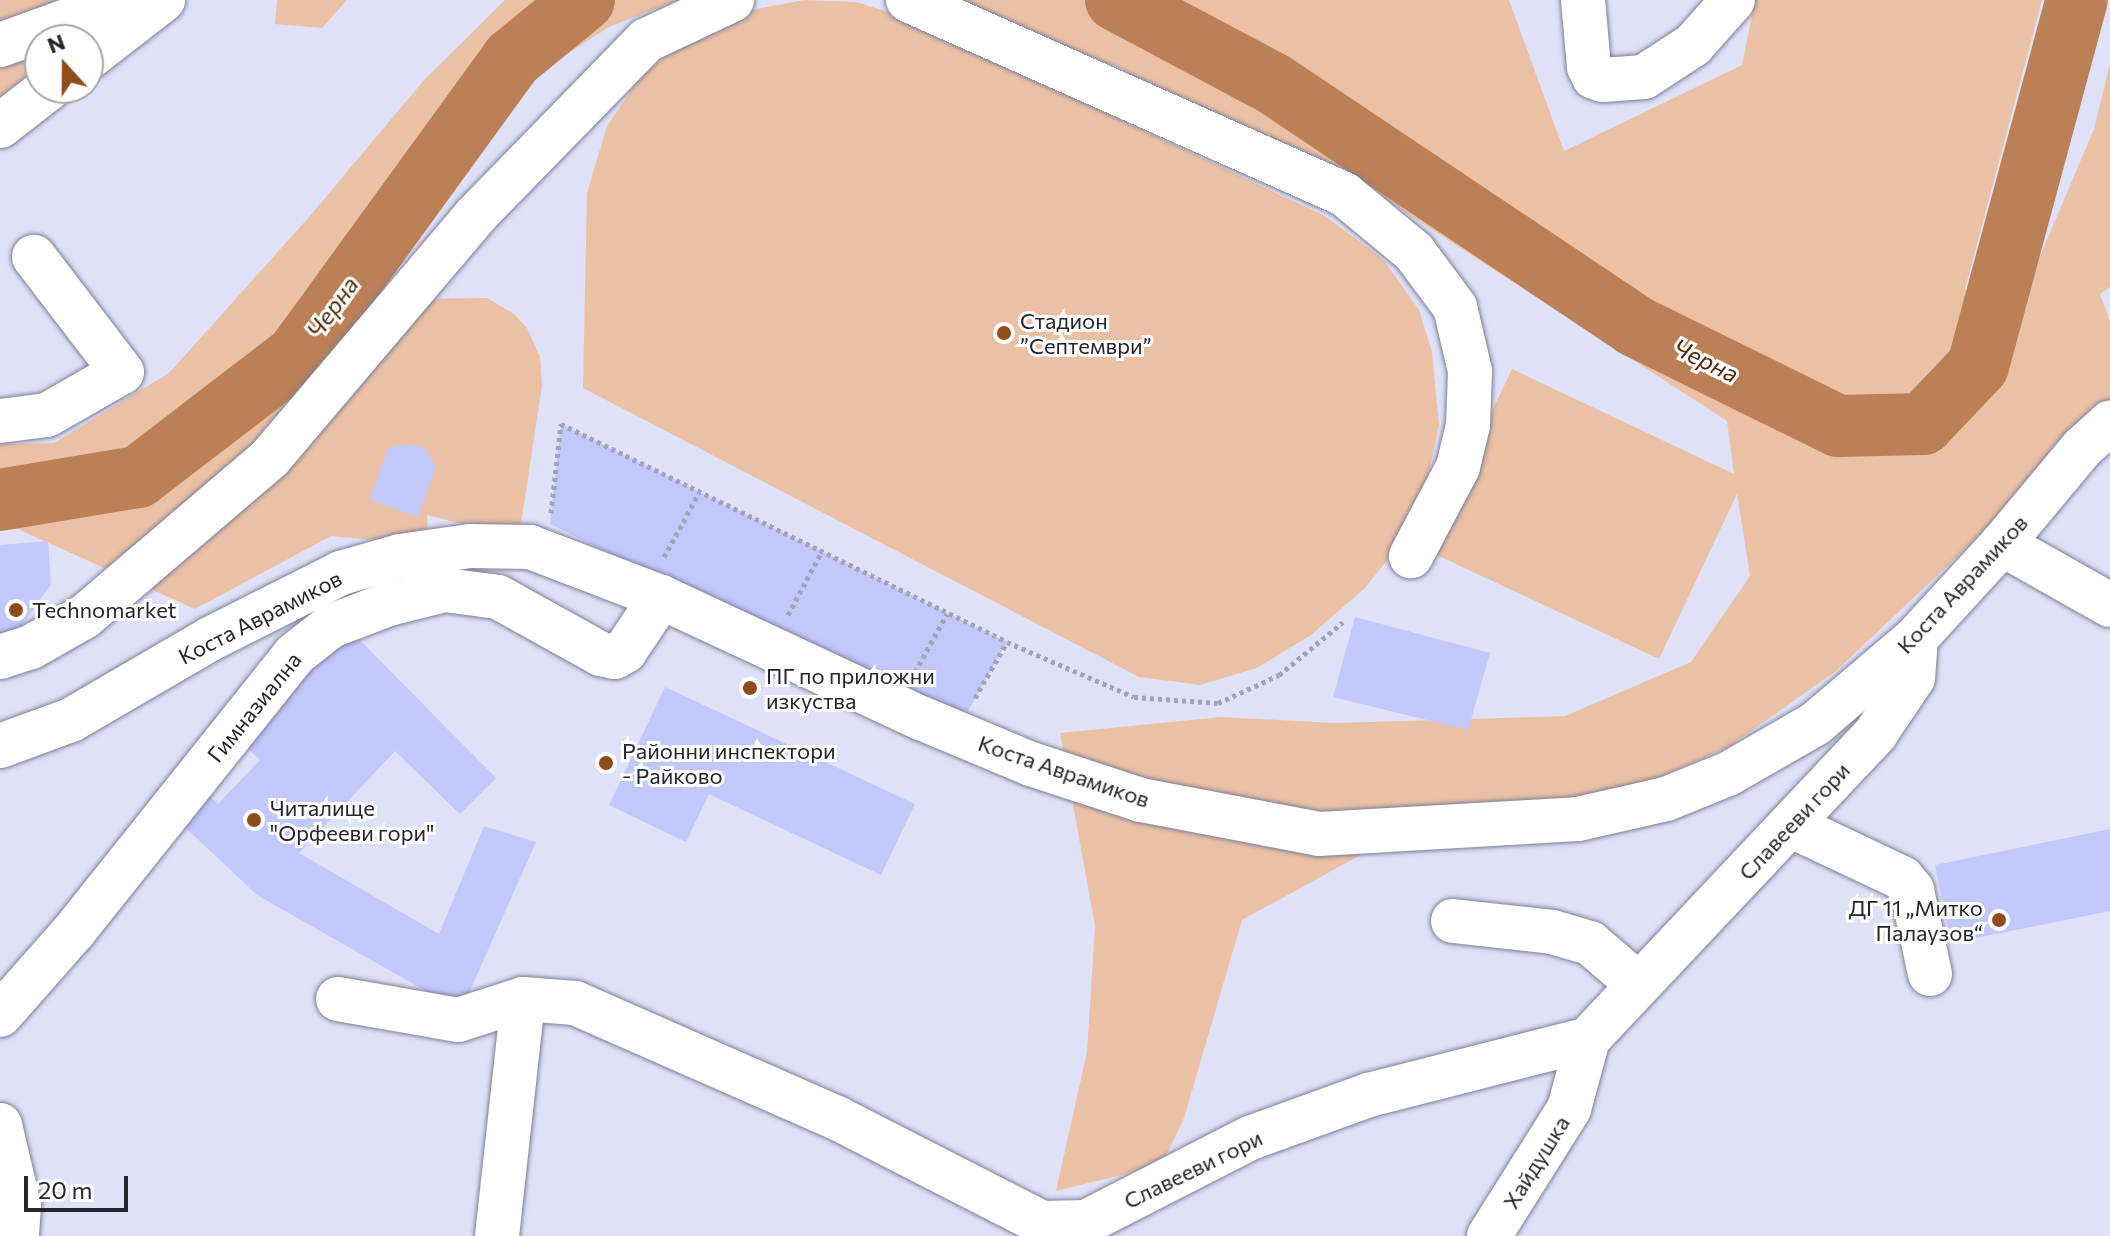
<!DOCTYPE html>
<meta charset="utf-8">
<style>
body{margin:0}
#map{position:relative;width:2110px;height:1236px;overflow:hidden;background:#dfe1f9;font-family:Commissioner,sans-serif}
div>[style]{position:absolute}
.green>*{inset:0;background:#ebc1a6}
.river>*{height:62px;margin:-31px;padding:0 31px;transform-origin:31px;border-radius:31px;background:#bc8057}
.building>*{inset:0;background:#c2c7fc}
.path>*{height:5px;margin-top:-2.5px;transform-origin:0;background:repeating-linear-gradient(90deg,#a1a3b6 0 4px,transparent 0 8px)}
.roads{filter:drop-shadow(0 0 2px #7d7f95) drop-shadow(0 0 2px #7d7f95)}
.minor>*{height:44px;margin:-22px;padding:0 22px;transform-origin:22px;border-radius:22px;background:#fff}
.major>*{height:44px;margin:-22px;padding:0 22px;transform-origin:22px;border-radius:22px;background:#fff}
.dots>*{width:22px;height:22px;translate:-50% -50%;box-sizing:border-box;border:4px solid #fff;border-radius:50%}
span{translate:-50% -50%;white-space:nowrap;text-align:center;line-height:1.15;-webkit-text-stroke:6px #fff;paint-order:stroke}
.poi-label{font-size:22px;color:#24252e}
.left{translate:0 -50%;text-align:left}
.right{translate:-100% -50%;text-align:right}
.street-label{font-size:22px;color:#24252e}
.water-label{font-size:24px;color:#522909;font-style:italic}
.north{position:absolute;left:24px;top:24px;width:80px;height:80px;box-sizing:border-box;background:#fff;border:2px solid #a7a8ab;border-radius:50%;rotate:339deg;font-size:22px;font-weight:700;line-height:32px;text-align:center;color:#24252e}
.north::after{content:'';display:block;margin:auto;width:28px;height:36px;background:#8d4c18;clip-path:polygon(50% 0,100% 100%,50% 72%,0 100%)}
.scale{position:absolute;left:24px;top:1176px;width:104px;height:36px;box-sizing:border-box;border:4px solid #24252e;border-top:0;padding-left:10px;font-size:24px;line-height:28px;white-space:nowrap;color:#24252e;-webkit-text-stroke:6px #fff;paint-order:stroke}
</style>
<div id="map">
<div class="green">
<i style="clip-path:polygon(0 0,128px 0,40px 40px,40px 66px,0 97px)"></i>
<i style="clip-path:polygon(277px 0,347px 0,322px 28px,275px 24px)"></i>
<i style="clip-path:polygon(505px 0,678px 0,609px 27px,409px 155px,298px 300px,487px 298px,514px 314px,527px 328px,540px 357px,542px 385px,519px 538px,427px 515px,429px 545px,331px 536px,195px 609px,0 521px,0 444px,54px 443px,169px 373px,310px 216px,424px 80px)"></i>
<i style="clip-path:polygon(805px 0,856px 2px,895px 14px,1325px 216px,1383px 259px,1419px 310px,1432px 352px,1439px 425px,1426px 486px,1398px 547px,1365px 588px,1311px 635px,1257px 668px,1200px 685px,1139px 677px,583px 388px,587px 193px,607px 126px,640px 78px,675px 48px,752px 10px)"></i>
<i style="clip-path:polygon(953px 0,1509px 0,1564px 151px,1742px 65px,1755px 0,2042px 0,1965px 289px,2015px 315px,2094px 129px,2110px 64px,2110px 287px,2100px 294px,2110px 321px,2110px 401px,2018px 499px,1836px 671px,1730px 746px,1559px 823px,1395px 836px,1242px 920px,1184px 1118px,1162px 1165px,1056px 1191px,1087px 1052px,1095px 926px,1060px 733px,1221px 717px,1336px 723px,1565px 716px,1691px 662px,1750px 576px,1737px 494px,1659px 659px,1426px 550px,1512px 369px,1734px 474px,1727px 421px,1385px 199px,1121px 69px)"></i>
</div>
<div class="river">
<i style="left:1116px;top:0;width:179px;rotate:28deg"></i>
<i style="left:1274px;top:84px;width:435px;rotate:33.8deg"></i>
<i style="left:1635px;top:326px;width:226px;rotate:26.2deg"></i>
<i style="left:1838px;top:426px;width:85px;rotate:-1.3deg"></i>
<i style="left:1923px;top:424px;width:80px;rotate:-46.5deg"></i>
<i style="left:1978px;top:366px;width:379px;rotate:-74.9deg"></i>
<i style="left:0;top:500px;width:140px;rotate:-9.5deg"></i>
<i style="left:138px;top:477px;width:200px;rotate:-37.5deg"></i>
<i style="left:297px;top:355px;width:366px;rotate:-54deg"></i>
<i style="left:512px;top:59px;width:93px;rotate:-39.3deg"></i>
</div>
<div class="building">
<i style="clip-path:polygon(561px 424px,1007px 642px,959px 727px,550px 524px)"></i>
<i style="clip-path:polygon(397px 445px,417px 445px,426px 450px,436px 467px,418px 517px,370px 500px,387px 450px)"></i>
<i style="clip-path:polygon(48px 541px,51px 584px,15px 636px,0 638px,0 545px)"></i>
<i style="clip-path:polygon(1355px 617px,1490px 653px,1468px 730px,1333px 697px)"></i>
<i style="clip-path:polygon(346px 626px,496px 778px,460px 814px,395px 751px,299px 853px,439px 934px,484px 826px,536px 842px,461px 1011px,257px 895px,171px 814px,198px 785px,218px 804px,260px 760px,239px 740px)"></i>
<i style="clip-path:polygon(665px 687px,915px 804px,881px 875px,709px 794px,686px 842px,609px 805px)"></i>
<i style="clip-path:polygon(2110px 829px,2110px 911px,1951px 943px,1935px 865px)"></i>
</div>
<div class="path">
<i style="left:551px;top:513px;width:90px;rotate:-83.6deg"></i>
<i style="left:561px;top:424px;width:496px;rotate:26deg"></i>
<i style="left:1007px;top:642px;width:138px;rotate:23.4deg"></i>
<i style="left:1134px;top:697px;width:84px;rotate:4.1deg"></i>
<i style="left:1218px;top:703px;width:67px;rotate:-24.7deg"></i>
<i style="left:1279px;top:675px;width:83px;rotate:-39.6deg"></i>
<i style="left:664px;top:557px;width:73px;rotate:-61.3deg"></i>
<i style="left:788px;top:615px;width:70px;rotate:-62deg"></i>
<i style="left:915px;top:672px;width:66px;rotate:-61.1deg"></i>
<i style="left:975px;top:698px;width:64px;rotate:-60.3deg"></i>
</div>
<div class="roads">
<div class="minor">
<i style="left:908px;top:0;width:477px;rotate:24deg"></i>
<i style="left:1344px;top:194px;width:91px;rotate:39.6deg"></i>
<i style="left:1414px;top:252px;width:69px;rotate:53.3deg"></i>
<i style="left:1455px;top:307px;width:66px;rotate:76.8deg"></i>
<i style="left:1470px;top:371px;width:54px;rotate:92.1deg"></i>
<i style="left:1468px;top:425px;width:43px;rotate:103.4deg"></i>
<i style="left:1458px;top:467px;width:101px;rotate:117.8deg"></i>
<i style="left:1583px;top:0;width:67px;rotate:84.9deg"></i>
<i style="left:1589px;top:67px;width:11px;rotate:63deg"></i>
<i style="left:1594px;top:77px;width:9px;rotate:18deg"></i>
<i style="left:1603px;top:80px;width:41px;rotate:-4.2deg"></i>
<i style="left:1644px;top:77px;width:59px;rotate:-33.1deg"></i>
<i style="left:1693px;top:45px;width:60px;rotate:-48.4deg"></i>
<i style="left:0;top:45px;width:133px;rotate:-19.8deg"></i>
<i style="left:0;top:421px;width:47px;rotate:-7.3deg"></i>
<i style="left:47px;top:415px;width:86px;rotate:-29.8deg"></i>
<i style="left:122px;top:372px;width:145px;rotate:-127.4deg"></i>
<i style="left:2002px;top:544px;width:124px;rotate:29.5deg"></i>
<i style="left:0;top:657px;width:33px;rotate:-18deg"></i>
<i style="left:31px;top:647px;width:61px;rotate:-29.5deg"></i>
<i style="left:84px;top:617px;width:245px;rotate:-40.5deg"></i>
<i style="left:270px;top:458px;width:317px;rotate:-49.7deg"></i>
<i style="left:475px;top:216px;width:246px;rotate:-45.7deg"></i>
<i style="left:647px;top:40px;width:94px;rotate:-25.2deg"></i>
<i style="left:0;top:746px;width:76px;rotate:-20.1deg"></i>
<i style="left:71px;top:720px;width:161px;rotate:-30.2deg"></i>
<i style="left:210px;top:639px;width:147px;rotate:-26.7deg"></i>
<i style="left:341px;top:573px;width:61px;rotate:-16.1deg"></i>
<i style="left:400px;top:556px;width:71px;rotate:-8.1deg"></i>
<i style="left:470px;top:546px;width:60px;rotate:1deg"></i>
<i style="left:530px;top:547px;width:140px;rotate:20.9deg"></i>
<i style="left:661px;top:597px;width:287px;rotate:25deg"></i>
<i style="left:921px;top:718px;width:119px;rotate:22.7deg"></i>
<i style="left:1031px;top:764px;width:116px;rotate:18.1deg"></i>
<i style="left:1141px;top:800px;width:181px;rotate:10.8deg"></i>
<i style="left:1319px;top:834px;width:259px;rotate:-3.3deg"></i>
<i style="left:1578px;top:819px;width:90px;rotate:-12.8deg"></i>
<i style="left:1666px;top:799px;width:67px;rotate:-22deg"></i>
<i style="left:1728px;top:774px;width:100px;rotate:-29.9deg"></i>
<i style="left:1815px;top:724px;width:133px;rotate:-40.4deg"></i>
<i style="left:1916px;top:638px;width:127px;rotate:-47.5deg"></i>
<i style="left:2002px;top:544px;width:125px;rotate:-50.2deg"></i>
<i style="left:2082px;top:448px;width:38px;rotate:-42deg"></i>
<i style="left:1792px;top:826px;width:122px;rotate:25.3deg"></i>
<i style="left:1902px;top:878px;width:16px;rotate:50deg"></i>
<i style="left:1912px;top:890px;width:86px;rotate:77.9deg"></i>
<i style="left:1453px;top:921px;width:100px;rotate:6.3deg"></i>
<i style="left:1552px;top:932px;width:40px;rotate:16deg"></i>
<i style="left:1590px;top:943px;width:63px;rotate:40.5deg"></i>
<i style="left:338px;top:999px;width:122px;rotate:9.9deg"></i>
<i style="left:458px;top:1020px;width:68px;rotate:-17.9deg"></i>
<i style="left:523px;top:999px;width:52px;rotate:4.4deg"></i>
<i style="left:575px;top:1003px;width:286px;rotate:23.7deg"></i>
<i style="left:837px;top:1118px;width:230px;rotate:27.1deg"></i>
<i style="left:1042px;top:1223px;width:44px;rotate:-1.3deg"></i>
<i style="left:1086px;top:1222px;width:184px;rotate:-27.1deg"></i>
<i style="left:1250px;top:1138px;width:127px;rotate:-19.9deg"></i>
<i style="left:1369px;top:1095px;width:226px;rotate:-14.3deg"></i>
<i style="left:1588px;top:1039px;width:420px;rotate:-46.7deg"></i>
<i style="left:1876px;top:733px;width:66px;rotate:-56.1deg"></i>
<i style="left:1913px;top:678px;width:40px;rotate:-85.7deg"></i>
<i style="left:0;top:1015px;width:112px;rotate:-48.6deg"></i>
<i style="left:74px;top:931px;width:353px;rotate:-51.4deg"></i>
<i style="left:294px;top:655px;width:47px;rotate:-38.1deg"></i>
<i style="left:331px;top:626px;width:62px;rotate:-20.8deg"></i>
<i style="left:389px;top:604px;width:58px;rotate:-14deg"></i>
<i style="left:445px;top:590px;width:53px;rotate:7.5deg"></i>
<i style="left:498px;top:597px;width:118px;rotate:29deg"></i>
<i style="left:601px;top:654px;width:14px;rotate:12deg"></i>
<i style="left:615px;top:657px;width:12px;rotate:-31deg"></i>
<i style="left:625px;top:651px;width:65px;rotate:-56.3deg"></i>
<i style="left:0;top:1125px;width:83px;rotate:76.8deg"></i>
<i style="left:19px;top:1206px;width:30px;rotate:94deg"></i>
<i style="left:497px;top:1236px;width:238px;rotate:-83.7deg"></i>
<i style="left:1489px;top:1236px;width:150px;rotate:-57.8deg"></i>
<i style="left:1569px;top:1109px;width:73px;rotate:-74.8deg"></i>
</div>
<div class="major">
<i style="left:88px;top:58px;width:95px;rotate:-37.7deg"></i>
<i style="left:0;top:126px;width:62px;rotate:-37.8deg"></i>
</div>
</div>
<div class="dots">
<i style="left:1004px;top:333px;background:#8d4c18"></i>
<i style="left:16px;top:610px;background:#8d4c18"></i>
<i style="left:750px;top:688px;background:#8d4c18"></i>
<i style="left:606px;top:763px;background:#8d4c18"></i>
<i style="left:254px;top:820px;background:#8d4c18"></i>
<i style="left:1999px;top:920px;background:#8d4c18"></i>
</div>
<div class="poi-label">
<span class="left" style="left:1020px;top:333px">Стадион<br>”Септември”</span>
<span class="left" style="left:32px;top:610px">Technomarket</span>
<span class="left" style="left:766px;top:688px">ПГ по приложни<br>изкуства</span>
<span class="left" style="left:622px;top:763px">Районни инспектори<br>- Райково</span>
<span class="left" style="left:270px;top:820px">Читалище<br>"Орфееви гори"</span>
<span class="right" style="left:1983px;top:920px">ДГ 11 „Митко<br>Палаузов“</span>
</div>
<div class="street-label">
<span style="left:1962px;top:584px;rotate:-47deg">Коста Аврамиков</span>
<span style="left:260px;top:617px;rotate:-27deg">Коста Аврамиков</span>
<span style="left:254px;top:707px;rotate:-51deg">Гимназиална</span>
<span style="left:1064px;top:771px;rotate:19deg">Коста Аврамиков</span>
<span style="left:1794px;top:821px;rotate:-47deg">Славееви гори</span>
<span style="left:1536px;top:1162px;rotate:-58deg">Хайдушка</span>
<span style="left:1193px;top:1169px;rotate:-26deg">Славееви гори</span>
</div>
<div class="water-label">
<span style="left:332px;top:307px;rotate:-54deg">Черна</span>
<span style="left:1706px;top:360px;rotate:26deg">Черна</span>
</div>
<div class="north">N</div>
<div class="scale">20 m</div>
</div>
